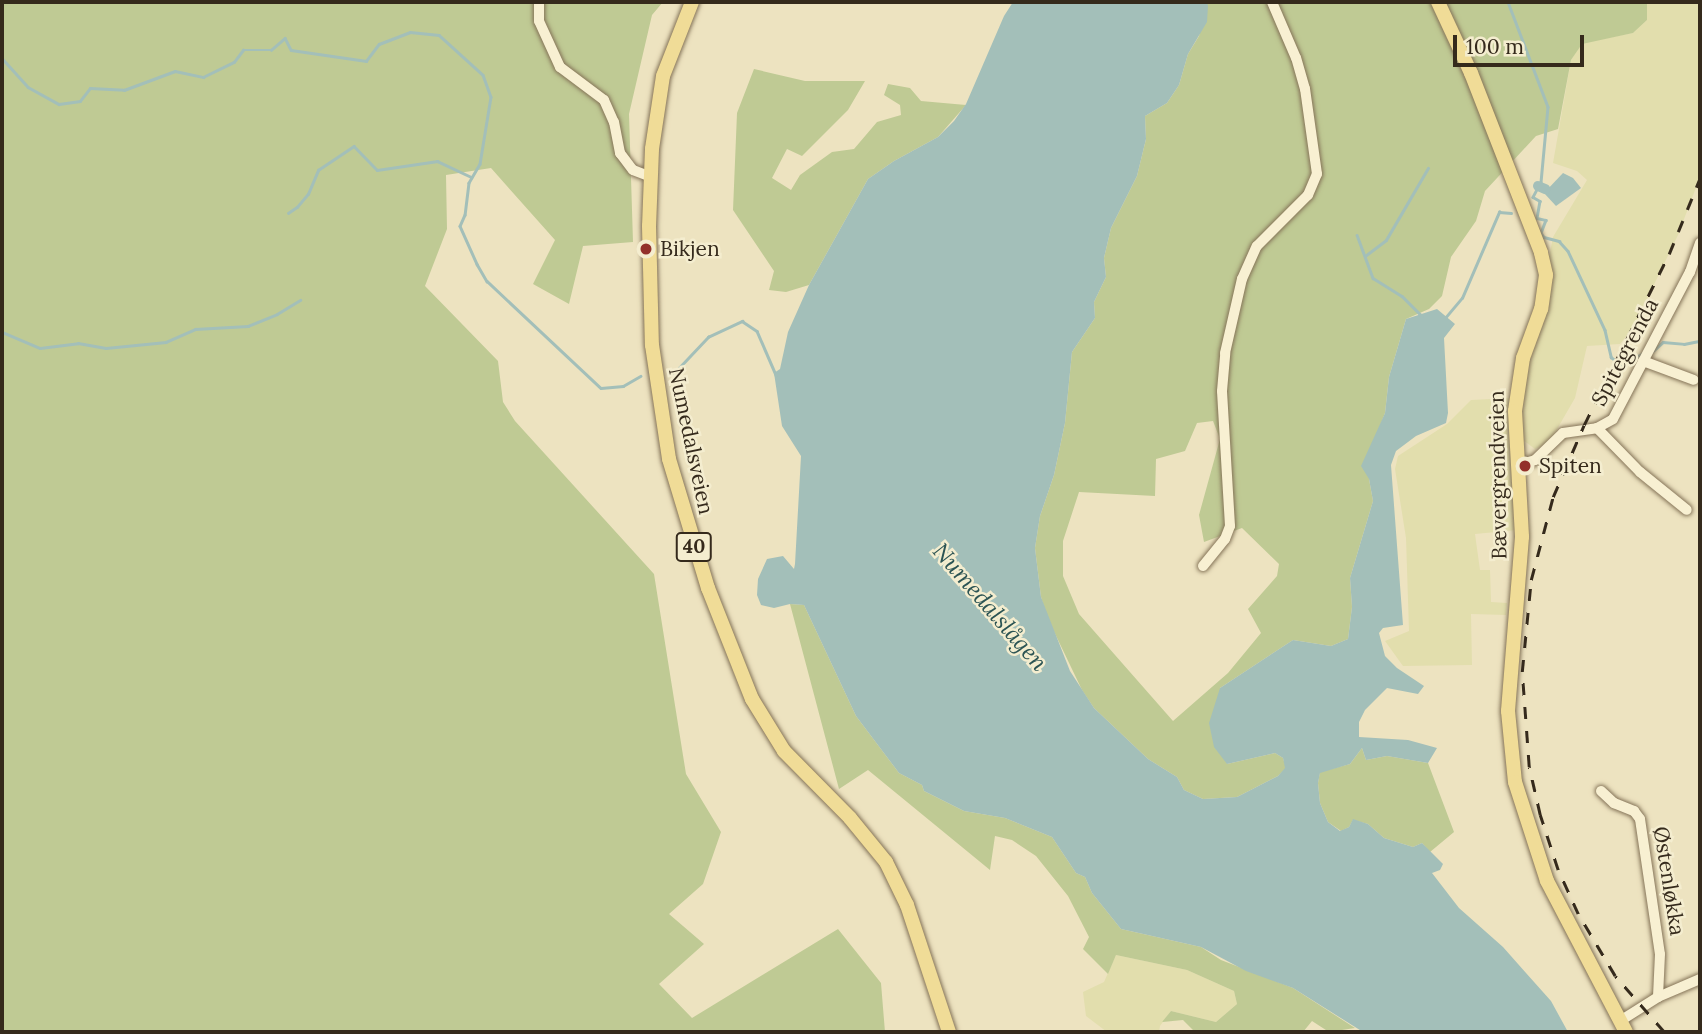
<!DOCTYPE html>
<meta charset="utf-8">
<style>
body{margin:0}
#map{position:relative;width:1702px;height:1034px;overflow:hidden;background:#ede3c0;font-family:Lora,serif}
div>[style]{position:absolute}
.farmland>*{inset:0;background:#e2dead}
.green>*{inset:0;background:#bfca94}
.water>*{inset:0;background:#a3bfb9}
.stream>*{height:2.5px;margin:-1.25px;padding:0 1.25px;transform-origin:1.25px;border-radius:1.25px;background:#a3bfb9}
.canal>*{height:10px;margin:-5px;padding:0 5px;transform-origin:5px;border-radius:5px;background:#a3bfb9}
.roads{filter:drop-shadow(0 0 2px #857458) drop-shadow(0 0 2px #857458)}
.minor>*{height:10px;margin:-5px;padding:0 5px;transform-origin:5px;border-radius:5px;background:#f8f0d2}
.major>*{height:14px;margin:-7px;padding:0 7px;transform-origin:7px;border-radius:7px;background:#f0dc97}
.rail>*{height:2.5px;margin-top:-1.25px;transform-origin:0;background:repeating-linear-gradient(90deg,#352a1c 0 12px,transparent 0 24px)}
.dots>*{width:19px;height:19px;translate:-50% -50%;box-sizing:border-box;border:4px solid #f4edcf;border-radius:50%}
span{translate:-50% -50%;white-space:nowrap;text-align:center;line-height:1.15;-webkit-text-stroke:5px #f4edcf;paint-order:stroke}
.shield-label span{padding:2px 5px;background:#f4edcf;border:2px solid;border-radius:5px;-webkit-text-stroke-width:0}
.shield-label{font-size:19px;color:#352a1c;font-weight:700}
.poi-label{font-size:21px;color:#352a1c}
.left{translate:0 -50%;text-align:left}
.street-label{font-size:21px;color:#352a1c}
.water-label{font-size:23px;color:#2c5454;font-style:italic}
.frame{position:absolute;inset:0;border:4px solid #352a1c;pointer-events:none}
.scale{position:absolute;left:1453px;top:35px;width:131px;height:32px;box-sizing:border-box;border:4px solid #352a1c;border-top:0;padding-left:9px;font-size:21px;line-height:24px;white-space:nowrap;color:#352a1c;-webkit-text-stroke:5px #f4edcf;paint-order:stroke}
</style>
<div id="map">
<div class="farmland">
<i style="clip-path:polygon(1647px 2px,1700px 2px,1700px 177px,1678px 235px,1633px 328px,1620px 344px,1587px 346px,1575px 398px,1549px 443px,1535px 449px,1512px 432px,1517px 530px,1475px 534px,1480px 570px,1490px 570px,1491px 602px,1507px 603px,1506px 615px,1471px 614px,1472px 665px,1403px 666px,1385px 641px,1409px 631px,1406px 538px,1395px 469px,1398px 456px,1447px 424px,1471px 400px,1510px 398px,1543px 288px,1553px 237px,1587px 180px,1577px 171px,1553px 163px,1571px 60px,1582px 43px,1633px 33px,1647px 20px)"></i>
<i style="clip-path:polygon(1116px 955px,1187px 970px,1234px 991px,1237px 1004px,1216px 1022px,1171px 1011px,1160px 1026px,1159px 1032px,1107px 1032px,1086px 1016px,1083px 992px,1104px 982px)"></i>
</div>
<div class="green">
<i style="clip-path:polygon(2px 2px,663px 2px,652px 15px,629px 114px,633px 242px,583px 246px,569px 304px,533px 284px,555px 240px,491px 168px,446px 175px,447px 229px,425px 286px,498px 361px,503px 402px,515px 421px,654px 574px,686px 774px,721px 832px,703px 884px,669px 914px,704px 944px,659px 984px,692px 1018px,838px 929px,881px 983px,885px 1032px,2px 1032px)"></i>
<i style="clip-path:polygon(evenodd,1207px 2px,1647px 2px,1647px 20px,1633px 33px,1582px 44px,1571px 60px,1558px 129px,1536px 136px,1485px 191px,1476px 221px,1451px 257px,1442px 296px,1429px 309px,1406px 319px,1389px 377px,1385px 413px,1376px 436px,1369px 479px,1373px 501px,1350px 578px,1352px 607px,1348px 639px,1331px 646px,1293px 640px,1220px 688px,1227px 764px,1275px 753px,1283px 758px,1286px 768px,1278px 776px,1237px 797px,1203px 799px,1184px 790px,1177px 777px,1148px 759px,1094px 708px,1082px 690px,1047px 617px,1041px 597px,1035px 548px,1040px 516px,1054px 475px,1065px 423px,1072px 352px,1095px 318px,1094px 302px,1106px 277px,1104px 258px,1111px 228px,1137px 176px,1146px 139px,1145px 116px,1167px 103px,1179px 85px,1188px 54px,1199px 36px,1207px 2px,1213px 421px,1220px 439px,1199px 515px,1204px 542px,1242px 528px,1279px 564px,1277px 576px,1248px 609px,1261px 633px,1228px 673px,1173px 721px,1079px 614px,1063px 576px,1063px 541px,1079px 492px,1155px 496px,1156px 459px,1185px 451px,1197px 423px,1213px 421px)"></i>
<i style="clip-path:polygon(754px 69px,805px 81px,865px 81px,848px 110px,802px 156px,787px 149px,772px 178px,791px 190px,800px 175px,832px 152px,854px 149px,877px 122px,901px 115px,900px 105px,884px 95px,888px 84px,910px 88px,921px 101px,966px 105px,938px 137px,894px 161px,868px 179px,809px 285px,786px 292px,769px 290px,774px 271px,733px 210px,737px 113px)"></i>
<i style="clip-path:polygon(790px 604px,804px 605px,856px 716px,899px 773px,922px 785px,924px 791px,964px 811px,1005px 818px,1052px 837px,1076px 873px,1085px 877px,1092px 893px,1121px 929px,1201px 947px,1221px 960px,1293px 988px,1355px 1028px,1329px 1032px,1312px 1021px,1303px 1032px,1195px 1032px,1183px 1020px,1162px 1022px,1171px 1011px,1216px 1022px,1237px 1004px,1234px 991px,1187px 970px,1116px 955px,1108px 974px,1083px 949px,1089px 937px,1068px 896px,1036px 856px,1012px 840px,995px 836px,990px 870px,868px 770px,839px 789px)"></i>
<i style="clip-path:polygon(1362px 748px,1366px 760px,1387px 756px,1428px 763px,1454px 832px,1430px 852px,1422px 843px,1413px 847px,1384px 838px,1368px 824px,1353px 820px,1349px 827px,1341px 831px,1328px 822px,1320px 803px,1318px 783px,1320px 772px,1350px 764px)"></i>
</div>
<div class="water">
<i style="clip-path:polygon(1013px 2px,1207px 2px,1208px 6px,1207px 22px,1188px 54px,1179px 85px,1167px 103px,1145px 116px,1146px 139px,1137px 176px,1111px 228px,1104px 258px,1106px 277px,1094px 302px,1095px 318px,1072px 352px,1065px 423px,1054px 475px,1040px 516px,1035px 548px,1041px 597px,1070px 671px,1094px 708px,1148px 759px,1177px 777px,1184px 790px,1203px 799px,1237px 797px,1278px 776px,1285px 768px,1283px 758px,1275px 753px,1227px 764px,1214px 747px,1209px 723px,1220px 688px,1293px 640px,1331px 646px,1348px 639px,1352px 607px,1350px 578px,1373px 501px,1369px 479px,1361px 466px,1385px 413px,1389px 377px,1406px 319px,1437px 309px,1455px 324px,1444px 338px,1448px 413px,1446px 423px,1416px 436px,1396px 451px,1391px 465px,1403px 625px,1383px 628px,1379px 633px,1385px 656px,1397px 668px,1424px 686px,1418px 694px,1387px 688px,1365px 710px,1359px 722px,1359px 737px,1408px 740px,1437px 748px,1428px 763px,1387px 756px,1366px 760px,1362px 748px,1350px 764px,1320px 773px,1318px 783px,1320px 803px,1328px 822px,1340px 831px,1349px 827px,1353px 819px,1368px 824px,1384px 838px,1413px 847px,1422px 843px,1443px 864px,1440px 870px,1432px 873px,1459px 908px,1503px 947px,1551px 1001px,1568px 1032px,1363px 1032px,1293px 988px,1246px 971px,1201px 947px,1121px 929px,1092px 893px,1085px 877px,1076px 873px,1052px 837px,1005px 818px,964px 811px,924px 791px,922px 785px,899px 773px,856px 716px,804px 605px,790px 604px,774px 608px,761px 605px,757px 595px,758px 579px,767px 559px,783px 556px,794px 569px,795px 564px,801px 456px,782px 426px,774px 373px,780px 369px,788px 332px,809px 285px,868px 179px,894px 161px,938px 137px,954px 121px,966px 104px,1004px 16px)"></i>
<i style="clip-path:polygon(1563px 173px,1573px 178px,1581px 188px,1556px 206px,1544px 193px)"></i>
</div>
<div class="stream">
<i style="left:1508px;top:2px;width:112px;rotate:69.1deg"></i>
<i style="left:1548px;top:107px;width:75px;rotate:95.3deg"></i>
<i style="left:1541px;top:182px;width:17px;rotate:118deg"></i>
<i style="left:1533px;top:197px;width:8px;rotate:30deg"></i>
<i style="left:1540px;top:201px;width:17px;rotate:100deg"></i>
<i style="left:1537px;top:218px;width:9px;rotate:13deg"></i>
<i style="left:1546px;top:220px;width:14px;rotate:111deg"></i>
<i style="left:1541px;top:233px;width:5px;rotate:53deg"></i>
<i style="left:1544px;top:237px;width:16px;rotate:15deg"></i>
<i style="left:1559px;top:241px;width:13px;rotate:48deg"></i>
<i style="left:1568px;top:251px;width:87px;rotate:64.9deg"></i>
<i style="left:1605px;top:330px;width:28px;rotate:77deg"></i>
<i style="left:1611px;top:357px;width:14px;rotate:39deg"></i>
<i style="left:1622px;top:366px;width:25px;rotate:-32deg"></i>
<i style="left:2px;top:58px;width:39px;rotate:48deg"></i>
<i style="left:28px;top:87px;width:35px;rotate:29deg"></i>
<i style="left:59px;top:104px;width:21px;rotate:-8deg"></i>
<i style="left:80px;top:101px;width:16px;rotate:-52deg"></i>
<i style="left:90px;top:88px;width:34px;rotate:3deg"></i>
<i style="left:124px;top:90px;width:54px;rotate:-20.4deg"></i>
<i style="left:175px;top:71px;width:29px;rotate:12deg"></i>
<i style="left:203px;top:77px;width:34px;rotate:-26deg"></i>
<i style="left:234px;top:62px;width:15px;rotate:-53deg"></i>
<i style="left:243px;top:50px;width:28px"></i>
<i style="left:271px;top:50px;width:18px;rotate:-41deg"></i>
<i style="left:285px;top:38px;width:13px;rotate:63deg"></i>
<i style="left:291px;top:50px;width:76px;rotate:8.3deg"></i>
<i style="left:366px;top:61px;width:21px;rotate:-53deg"></i>
<i style="left:379px;top:44px;width:33px;rotate:-21deg"></i>
<i style="left:410px;top:32px;width:29px;rotate:6deg"></i>
<i style="left:439px;top:35px;width:59px;rotate:42.3deg"></i>
<i style="left:483px;top:75px;width:23px;rotate:70deg"></i>
<i style="left:491px;top:97px;width:68px;rotate:99.3deg"></i>
<i style="left:480px;top:164px;width:22px;rotate:120deg"></i>
<i style="left:469px;top:183px;width:32px;rotate:97deg"></i>
<i style="left:465px;top:215px;width:12px;rotate:114deg"></i>
<i style="left:460px;top:226px;width:42px;rotate:65.9deg"></i>
<i style="left:477px;top:264px;width:20px;rotate:60deg"></i>
<i style="left:487px;top:281px;width:156px;rotate:43.2deg"></i>
<i style="left:601px;top:388px;width:22px;rotate:-5deg"></i>
<i style="left:623px;top:386px;width:20px;rotate:-30deg"></i>
<i style="left:288px;top:213px;width:11px;rotate:-34deg"></i>
<i style="left:297px;top:207px;width:17px;rotate:-50deg"></i>
<i style="left:308px;top:194px;width:26px;rotate:-67deg"></i>
<i style="left:318px;top:170px;width:43px;rotate:-33.7deg"></i>
<i style="left:354px;top:146px;width:33px;rotate:46deg"></i>
<i style="left:377px;top:170px;width:61px;rotate:-8.5deg"></i>
<i style="left:437px;top:161px;width:38px;rotate:25deg"></i>
<i style="left:1357px;top:235px;width:46px;rotate:69.6deg"></i>
<i style="left:1373px;top:278px;width:34px;rotate:32deg"></i>
<i style="left:1402px;top:296px;width:28px;rotate:45deg"></i>
<i style="left:1365px;top:256px;width:26px;rotate:-37deg"></i>
<i style="left:1386px;top:240px;width:83px;rotate:-59.7deg"></i>
<i style="left:1445px;top:318px;width:26px;rotate:-50deg"></i>
<i style="left:1462px;top:298px;width:94px;rotate:-66.7deg"></i>
<i style="left:1499px;top:212px;width:12px;rotate:5deg"></i>
<i style="left:2px;top:332px;width:41px;rotate:22.8deg"></i>
<i style="left:40px;top:348px;width:38px;rotate:-7deg"></i>
<i style="left:78px;top:343px;width:28px;rotate:10deg"></i>
<i style="left:106px;top:348px;width:60px;rotate:-5.7deg"></i>
<i style="left:166px;top:342px;width:32px;rotate:-24deg"></i>
<i style="left:195px;top:329px;width:53px;rotate:-3.2deg"></i>
<i style="left:248px;top:326px;width:31px;rotate:-22deg"></i>
<i style="left:277px;top:314px;width:27px;rotate:-31deg"></i>
<i style="left:1653px;top:351px;width:13px;rotate:-42deg"></i>
<i style="left:1663px;top:342px;width:21px;rotate:5deg"></i>
<i style="left:1684px;top:344px;width:16px;rotate:-11deg"></i>
<i style="left:670px;top:374px;width:4px;rotate:-14deg"></i>
<i style="left:674px;top:373px;width:50px;rotate:-46.6deg"></i>
<i style="left:708px;top:337px;width:38px;rotate:-25deg"></i>
<i style="left:742px;top:321px;width:18px;rotate:34deg"></i>
<i style="left:757px;top:331px;width:48px;rotate:66.6deg"></i>
</div>
<div class="canal">
<i style="left:1538px;top:186px;width:8px;rotate:23deg"></i>
</div>
<div class="roads">
<div class="minor">
<i style="left:539px;top:2px;width:19px;rotate:90deg"></i>
<i style="left:539px;top:21px;width:51px;rotate:65.5deg"></i>
<i style="left:560px;top:67px;width:55px;rotate:36.9deg"></i>
<i style="left:604px;top:100px;width:24px;rotate:66deg"></i>
<i style="left:614px;top:122px;width:32px;rotate:79deg"></i>
<i style="left:620px;top:153px;width:21px;rotate:53deg"></i>
<i style="left:633px;top:170px;width:19px;rotate:21deg"></i>
<i style="left:1643px;top:361px;width:54px;rotate:20.4deg"></i>
<i style="left:1597px;top:428px;width:62px;rotate:45.7deg"></i>
<i style="left:1640px;top:472px;width:60px;rotate:39deg"></i>
<i style="left:1518px;top:465px;width:18px;rotate:-16deg"></i>
<i style="left:1535px;top:460px;width:39px;rotate:-44deg"></i>
<i style="left:1563px;top:433px;width:34px;rotate:-8deg"></i>
<i style="left:1597px;top:428px;width:18px;rotate:-29deg"></i>
<i style="left:1613px;top:419px;width:166px;rotate:-62.4deg"></i>
<i style="left:1690px;top:272px;width:31px;rotate:-71deg"></i>
<i style="left:1203px;top:566px;width:35px;rotate:-51deg"></i>
<i style="left:1225px;top:539px;width:14px;rotate:-69deg"></i>
<i style="left:1230px;top:526px;width:135px;rotate:-93.4deg"></i>
<i style="left:1222px;top:391px;width:38px;rotate:-85deg"></i>
<i style="left:1225px;top:353px;width:76px;rotate:-77.1deg"></i>
<i style="left:1242px;top:279px;width:36px;rotate:-66deg"></i>
<i style="left:1257px;top:246px;width:72px;rotate:-45deg"></i>
<i style="left:1308px;top:195px;width:23px;rotate:-67deg"></i>
<i style="left:1317px;top:174px;width:86px;rotate:-98deg"></i>
<i style="left:1305px;top:89px;width:32px;rotate:-106deg"></i>
<i style="left:1296px;top:58px;width:61px;rotate:-113.2deg"></i>
<i style="left:1601px;top:791px;width:18px;rotate:43deg"></i>
<i style="left:1614px;top:803px;width:22px;rotate:22deg"></i>
<i style="left:1634px;top:811px;width:10px;rotate:53deg"></i>
<i style="left:1640px;top:819px;width:136px;rotate:81.6deg"></i>
<i style="left:1660px;top:954px;width:43px;rotate:92.7deg"></i>
<i style="left:1620px;top:1021px;width:45px;rotate:-32.3deg"></i>
<i style="left:1658px;top:997px;width:46px;rotate:-23.2deg"></i>
</div>
<div class="major">
<i style="left:692px;top:2px;width:79px;rotate:111.4deg"></i>
<i style="left:663px;top:76px;width:74px;rotate:98.6deg"></i>
<i style="left:652px;top:149px;width:77px;rotate:92.2deg"></i>
<i style="left:649px;top:226px;width:119px;rotate:88.6deg"></i>
<i style="left:652px;top:345px;width:115px;rotate:81.5deg"></i>
<i style="left:669px;top:459px;width:135px;rotate:73.2deg"></i>
<i style="left:708px;top:588px;width:119px;rotate:68.4deg"></i>
<i style="left:752px;top:699px;width:61px;rotate:58.4deg"></i>
<i style="left:784px;top:751px;width:94px;rotate:45.4deg"></i>
<i style="left:850px;top:818px;width:57px;rotate:50.7deg"></i>
<i style="left:886px;top:862px;width:48px;rotate:64deg"></i>
<i style="left:907px;top:905px;width:134px;rotate:71.7deg"></i>
<i style="left:1438px;top:2px;width:78px;rotate:65.1deg"></i>
<i style="left:1471px;top:73px;width:193px;rotate:68.7deg"></i>
<i style="left:1541px;top:253px;width:23px;rotate:77deg"></i>
<i style="left:1546px;top:275px;width:34px;rotate:98deg"></i>
<i style="left:1541px;top:309px;width:52px;rotate:110.2deg"></i>
<i style="left:1523px;top:358px;width:54px;rotate:98.6deg"></i>
<i style="left:1515px;top:411px;width:126px;rotate:86.8deg"></i>
<i style="left:1522px;top:537px;width:175px;rotate:94.6deg"></i>
<i style="left:1508px;top:711px;width:71px;rotate:84.4deg"></i>
<i style="left:1515px;top:782px;width:104px;rotate:72.1deg"></i>
<i style="left:1547px;top:881px;width:170px;rotate:62.4deg"></i>
</div>
</div>
<div class="rail">
<i style="left:1664px;top:1032px;width:74px;rotate:-131.2deg"></i>
<i style="left:1615px;top:976px;width:72px;rotate:-120.8deg"></i>
<i style="left:1578px;top:914px;width:48px;rotate:-114.4deg"></i>
<i style="left:1558px;top:870px;width:58px;rotate:-108.1deg"></i>
<i style="left:1540px;top:815px;width:49px;rotate:-102.9deg"></i>
<i style="left:1529px;top:767px;width:95px;rotate:-94.2deg"></i>
<i style="left:1522px;top:672px;width:92px;rotate:-84.4deg"></i>
<i style="left:1531px;top:580px;width:86px;rotate:-75.2deg"></i>
<i style="left:1553px;top:497px;width:78px;rotate:-66.7deg"></i>
<i style="left:1584px;top:425px;width:191px;rotate:-63.6deg"></i>
<i style="left:1669px;top:254px;width:82px;rotate:-67.8deg"></i>
</div>
<div class="dots">
<i style="left:646px;top:249px;background:#93312a"></i>
<i style="left:1525px;top:466px;background:#93312a"></i>
</div>
<div class="shield-label">
<span style="left:694px;top:547px">40</span>
</div>
<div class="poi-label">
<span class="left" style="left:660px;top:249px">Bikjen</span>
<span class="left" style="left:1539px;top:466px">Spiten</span>
</div>
<div class="street-label">
<span style="left:1625px;top:352px;rotate:-62deg">Spitegrenda</span>
<span style="left:691px;top:441px;rotate:78deg">Numedalsveien</span>
<span style="left:1498px;top:475px;rotate:-91deg">Bævergrendveien</span>
<span style="left:1669px;top:881px;rotate:81deg">Østenløkka</span>
</div>
<div class="water-label">
<span style="left:990px;top:607px;rotate:49deg">Numedalslågen</span>
</div>
<div class="frame"></div>
<div class="scale">100 m</div>
</div>
